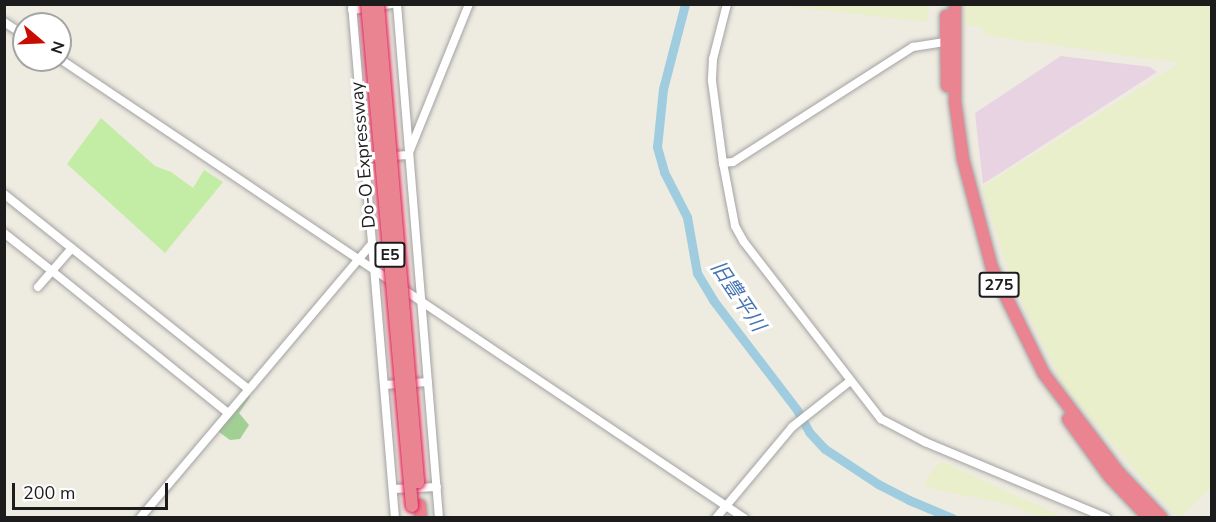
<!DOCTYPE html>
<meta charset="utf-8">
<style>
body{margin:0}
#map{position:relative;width:1216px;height:522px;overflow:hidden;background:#eeebe1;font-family:"Nunito Sans","Noto Sans JP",sans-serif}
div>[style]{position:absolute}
.industrial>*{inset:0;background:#e8d3e3}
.farmland>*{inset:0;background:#eaefcb}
.grass>*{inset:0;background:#c3eca4}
.forest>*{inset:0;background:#a2d094}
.river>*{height:9px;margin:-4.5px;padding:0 4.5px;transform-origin:4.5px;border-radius:4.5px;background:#9fcddf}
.roads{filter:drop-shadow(0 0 2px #a3a3a3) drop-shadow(0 0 2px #a3a3a3)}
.minor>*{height:8px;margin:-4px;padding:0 4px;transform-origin:4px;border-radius:4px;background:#fff}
.highway>*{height:12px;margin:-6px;padding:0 6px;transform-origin:6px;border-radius:6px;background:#eb8491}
.bridges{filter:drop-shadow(0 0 2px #e11a52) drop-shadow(0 0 2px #e11a52)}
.highway-bridge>*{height:12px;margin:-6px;padding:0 6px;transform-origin:6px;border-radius:6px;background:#eb8491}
span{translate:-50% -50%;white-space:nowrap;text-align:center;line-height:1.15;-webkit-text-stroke:6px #fff;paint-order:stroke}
.shield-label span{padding:2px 4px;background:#fff;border:2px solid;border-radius:4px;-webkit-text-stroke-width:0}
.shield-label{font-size:16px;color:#1c1c1c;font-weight:700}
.street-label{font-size:18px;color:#1c1c1c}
.water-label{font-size:20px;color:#4474b1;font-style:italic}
.frame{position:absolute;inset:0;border:6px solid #1c1c1c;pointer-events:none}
.north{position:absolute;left:12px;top:12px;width:60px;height:60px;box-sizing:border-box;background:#fff;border:2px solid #a4a4a4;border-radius:50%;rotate:109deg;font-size:16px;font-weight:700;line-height:24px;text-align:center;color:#1c1c1c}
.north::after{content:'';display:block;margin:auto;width:21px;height:27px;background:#c90c00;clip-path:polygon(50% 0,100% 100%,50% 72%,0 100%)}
.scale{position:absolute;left:12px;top:483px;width:156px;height:27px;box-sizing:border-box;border:3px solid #1c1c1c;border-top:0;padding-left:8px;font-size:18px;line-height:21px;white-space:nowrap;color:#1c1c1c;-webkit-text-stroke:4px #fff;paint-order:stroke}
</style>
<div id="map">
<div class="industrial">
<i style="clip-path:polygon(1061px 56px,1150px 67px,1157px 72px,983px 184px,975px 113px)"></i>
</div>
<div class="farmland">
<i style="clip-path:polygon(776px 5px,928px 4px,928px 5px,927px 22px)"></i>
<i style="clip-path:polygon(966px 5px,1211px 5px,1211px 487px,1181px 517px,1177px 517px,1153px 491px,1063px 385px,1010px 277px,982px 187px,1180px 63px,983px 35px,983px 27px,965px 25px)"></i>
<i style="clip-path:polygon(939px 463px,945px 463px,1063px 517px,1039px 517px,1010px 505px,925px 487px,926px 479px)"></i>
</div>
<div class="grass">
<i style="clip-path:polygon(101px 118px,155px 166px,171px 172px,193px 188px,204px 170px,223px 182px,165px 253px,67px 164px)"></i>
</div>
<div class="forest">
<i style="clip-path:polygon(249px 394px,250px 397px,239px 413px,249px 425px,240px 439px,230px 440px,219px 432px,218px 429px)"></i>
</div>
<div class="river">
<i style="left:685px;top:4px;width:88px;rotate:104.5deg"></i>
<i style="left:663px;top:89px;width:58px;rotate:95.9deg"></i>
<i style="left:657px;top:147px;width:26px;rotate:74deg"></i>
<i style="left:664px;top:172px;width:51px;rotate:62.9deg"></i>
<i style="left:687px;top:217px;width:57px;rotate:79.9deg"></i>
<i style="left:697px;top:273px;width:31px;rotate:59deg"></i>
<i style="left:713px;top:300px;width:138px;rotate:52.6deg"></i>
<i style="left:797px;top:410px;width:25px;rotate:61deg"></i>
<i style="left:809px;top:432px;width:23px;rotate:47deg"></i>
<i style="left:825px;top:449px;width:64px;rotate:33.4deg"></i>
<i style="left:878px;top:484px;width:35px;rotate:27deg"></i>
<i style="left:909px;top:500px;width:47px;rotate:22.7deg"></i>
</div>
<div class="roads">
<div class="minor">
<i style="left:352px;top:4px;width:516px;rotate:85.22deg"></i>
<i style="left:397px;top:4px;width:516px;rotate:85.33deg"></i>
<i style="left:727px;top:4px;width:57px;rotate:104.3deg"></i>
<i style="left:713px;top:59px;width:22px;rotate:93deg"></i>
<i style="left:712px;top:81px;width:83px;rotate:82.4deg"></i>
<i style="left:723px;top:163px;width:64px;rotate:79.2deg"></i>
<i style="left:735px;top:226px;width:18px;rotate:61deg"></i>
<i style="left:744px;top:242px;width:224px;rotate:52.3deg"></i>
<i style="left:881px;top:419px;width:50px;rotate:27.6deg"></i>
<i style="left:925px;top:442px;width:197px;rotate:22.7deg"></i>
<i style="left:352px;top:10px;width:40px;rotate:-8.5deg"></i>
<i style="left:4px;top:22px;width:24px;rotate:33deg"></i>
<i style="left:60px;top:59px;width:824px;rotate:33.86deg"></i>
<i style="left:365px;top:158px;width:43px;rotate:-4deg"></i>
<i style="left:408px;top:155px;width:163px;rotate:-68deg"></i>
<i style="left:723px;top:163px;width:10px;rotate:-6deg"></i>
<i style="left:733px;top:162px;width:214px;rotate:-32.6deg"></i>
<i style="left:913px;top:47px;width:32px;rotate:-9deg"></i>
<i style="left:4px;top:194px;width:312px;rotate:38.6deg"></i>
<i style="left:4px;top:233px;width:61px;rotate:38.4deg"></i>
<i style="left:52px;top:271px;width:30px;rotate:-49deg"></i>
<i style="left:38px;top:287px;width:21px;rotate:-49deg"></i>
<i style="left:52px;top:271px;width:226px;rotate:38.9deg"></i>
<i style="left:384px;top:385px;width:44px;rotate:-3.9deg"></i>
<i style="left:393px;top:489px;width:44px;rotate:-2.6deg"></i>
<i style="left:140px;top:518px;width:360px;rotate:-49.8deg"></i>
<i style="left:716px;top:518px;width:119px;rotate:-50.1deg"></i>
<i style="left:792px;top:427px;width:74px;rotate:-38.4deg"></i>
</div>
<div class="highway">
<i style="left:955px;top:4px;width:98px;rotate:90deg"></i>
<i style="left:955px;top:102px;width:58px;rotate:82deg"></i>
<i style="left:963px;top:159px;width:113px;rotate:75.1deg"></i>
<i style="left:992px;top:268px;width:118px;rotate:63.9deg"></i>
<i style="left:1044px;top:374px;width:124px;rotate:52.9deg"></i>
<i style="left:1119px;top:473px;width:62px;rotate:46.3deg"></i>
<i style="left:946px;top:16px;width:70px;rotate:89.2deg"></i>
<i style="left:1068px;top:419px;width:70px;rotate:54.3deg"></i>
<i style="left:1109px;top:476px;width:58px;rotate:46.4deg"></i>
<i style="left:420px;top:505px;width:13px;rotate:86deg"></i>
</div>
</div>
<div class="bridges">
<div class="highway-bridge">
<i style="left:367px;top:4px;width:504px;rotate:84.88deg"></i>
<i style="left:378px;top:4px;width:480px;rotate:85.2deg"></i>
</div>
</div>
<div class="shield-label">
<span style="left:390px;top:255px">E5</span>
<span style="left:999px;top:285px">275</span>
</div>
<div class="street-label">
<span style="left:363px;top:155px;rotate:-95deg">Do-O Expressway</span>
</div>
<div class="water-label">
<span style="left:738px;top:296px;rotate:56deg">旧豊平川</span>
</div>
<div class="frame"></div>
<div class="north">N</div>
<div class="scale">200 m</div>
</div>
